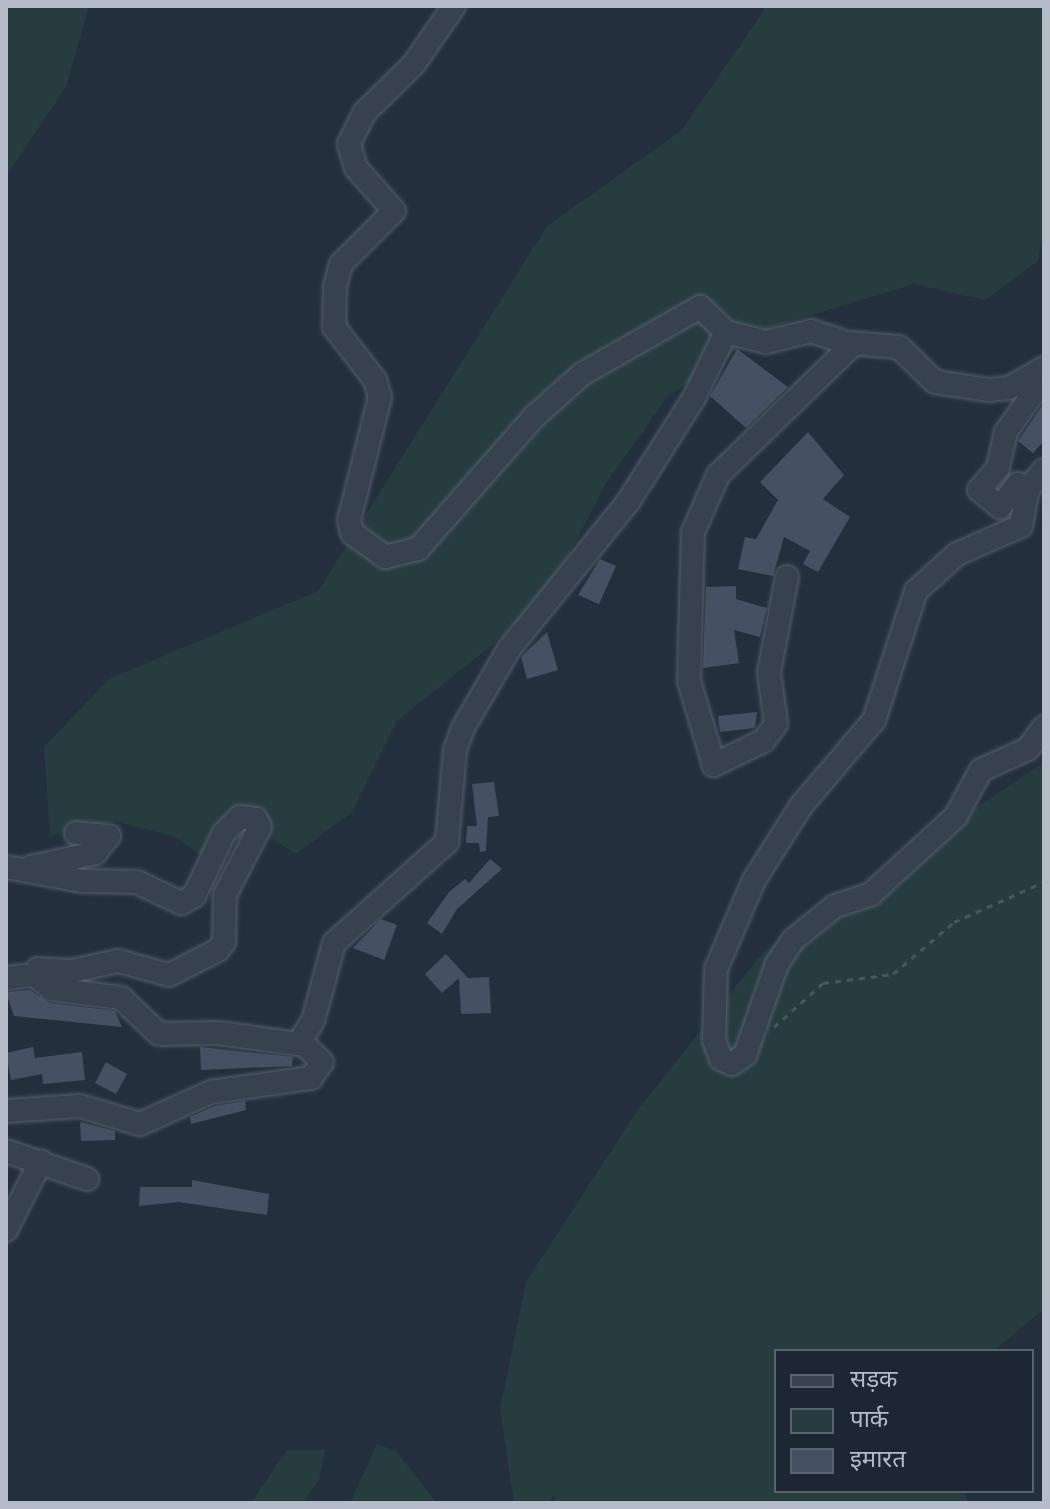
<!DOCTYPE html>
<meta charset="utf-8">
<style>
body{margin:0}
#map{position:relative;width:1050px;height:1509px;overflow:hidden;background:#242f3e;font-family:"Varela Round","Noto Sans Devanagari",sans-serif}
div>[style]{position:absolute}
.green>*{inset:0;background:#263c3f}
.building>*{inset:0;background:#455162}
.path>*{height:3px;margin-top:-1.5px;transform-origin:0;background:repeating-linear-gradient(90deg,#44595c 0 6px,transparent 0 12px)}
.roads{filter:drop-shadow(0 0 2px #565f6c) drop-shadow(0 0 2px #565f6c)}
.minor>*{height:22px;margin:-11px;padding:0 11px;transform-origin:11px;border-radius:11px;background:#38414e}
span{translate:-50% -50%;white-space:nowrap;text-align:center;line-height:1.15;-webkit-text-stroke:6px #1d2633;paint-order:stroke}
.frame{position:absolute;inset:0;border:8px solid #b4bcc9;pointer-events:none}
.legend{position:absolute;left:774px;top:1349px;width:260px;height:144px;box-sizing:border-box;background:#1d2633;border:2px solid #59626f;margin:0;padding:10px 14px;list-style:none;font-size:24px;color:#b4bcc9}
.legend li{display:flex;align-items:center;gap:16px;height:40px}
.legend b{width:40px;border:2px solid #59626f}
</style>
<div id="map">
<div class="green">
<i style="clip-path:polygon(6px 6px,89px 6px,66px 87px,6px 176px)"></i>
<i style="clip-path:polygon(767px 6px,1044px 6px,1044px 228px,1038px 261px,985px 300px,914px 284px,772px 327px,667px 397px,605px 485px,554px 583px,498px 640px,397px 721px,352px 812px,296px 854px,251px 826px,205px 859px,174px 836px,113px 821px,50px 836px,44px 747px,109px 679px,318px 591px,547px 226px,681px 131px)"></i>
<i style="clip-path:polygon(1044px 762px,1044px 1309px,993px 1351px,776px 1351px,776px 1491px,965px 1491px,967px 1503px,558px 1503px,553px 1495px,550px 1503px,514px 1503px,500px 1409px,526px 1282px,637px 1111px,763px 952px)"></i>
<i style="clip-path:polygon(377px 1444px,396px 1451px,437px 1503px,350px 1503px)"></i>
<i style="clip-path:polygon(287px 1450px,325px 1450px,319px 1480px,303px 1503px,251px 1503px)"></i>
</div>
<div class="building">
<i style="clip-path:polygon(737px 349px,788px 387px,746px 428px,710px 396px)"></i>
<i style="clip-path:polygon(1044px 403px,1044px 441px,1033px 453px,1018px 441px)"></i>
<i style="clip-path:polygon(808px 432px,844px 475px,823px 499px,850px 517px,818px 572px,803px 564px,810px 551px,784px 537px,773px 576px,738px 569px,745px 537px,756px 539px,778px 500px,760px 482px)"></i>
<i style="clip-path:polygon(600px 559px,616px 566px,599px 604px,578px 595px)"></i>
<i style="clip-path:polygon(736px 586px,736px 599px,767px 608px,760px 637px,734px 630px,739px 663px,703px 668px,706px 587px)"></i>
<i style="clip-path:polygon(547px 632px,558px 670px,527px 679px,521px 657px)"></i>
<i style="clip-path:polygon(757px 712px,755px 728px,720px 732px,718px 716px)"></i>
<i style="clip-path:polygon(494px 782px,499px 816px,488px 817px,486px 851px,480px 852px,479px 843px,466px 843px,467px 826px,477px 826px,472px 784px)"></i>
<i style="clip-path:polygon(490px 859px,502px 869px,457px 909px,442px 934px,427px 923px,449px 892px,465px 879px,469px 883px)"></i>
<i style="clip-path:polygon(381px 919px,397px 925px,384px 960px,353px 948px)"></i>
<i style="clip-path:polygon(446px 954px,468px 978px,489px 977px,491px 1013px,461px 1014px,459px 978px,442px 993px,425px 974px)"></i>
<i style="clip-path:polygon(30px 990px,49px 1003px,115px 1011px,122px 1027px,14px 1016px,6px 992px)"></i>
<i style="clip-path:polygon(33px 1047px,35px 1058px,82px 1052px,85px 1080px,43px 1084px,42px 1074px,11px 1080px,6px 1053px)"></i>
<i style="clip-path:polygon(200px 1047px,293px 1057px,292px 1066px,201px 1070px)"></i>
<i style="clip-path:polygon(106px 1062px,127px 1074px,116px 1094px,95px 1083px)"></i>
<i style="clip-path:polygon(245px 1101px,246px 1110px,191px 1124px,190px 1117px,215px 1106px)"></i>
<i style="clip-path:polygon(80px 1122px,115px 1131px,115px 1140px,81px 1141px)"></i>
<i style="clip-path:polygon(192px 1180px,269px 1194px,267px 1215px,179px 1202px,139px 1206px,140px 1187px,192px 1187px)"></i>
</div>
<div class="path">
<i style="left:774px;top:1027px;width:66px;rotate:-41.9deg"></i>
<i style="left:823px;top:983px;width:71px;rotate:-7.3deg"></i>
<i style="left:893px;top:974px;width:80px;rotate:-40.4deg"></i>
<i style="left:954px;top:922px;width:98px;rotate:-24deg"></i>
</div>
<div class="roads">
<div class="minor">
<i style="left:454px;top:6px;width:70px;rotate:124.6deg"></i>
<i style="left:414px;top:64px;width:69px;rotate:135.6deg"></i>
<i style="left:365px;top:112px;width:36px;rotate:117deg"></i>
<i style="left:349px;top:144px;width:25px;rotate:74deg"></i>
<i style="left:356px;top:168px;width:57px;rotate:48.5deg"></i>
<i style="left:394px;top:211px;width:75px;rotate:135deg"></i>
<i style="left:341px;top:264px;width:24px;rotate:105deg"></i>
<i style="left:335px;top:287px;width:40px;rotate:91.4deg"></i>
<i style="left:334px;top:327px;width:67px;rotate:52.3deg"></i>
<i style="left:375px;top:380px;width:18px;rotate:74deg"></i>
<i style="left:380px;top:397px;width:127px;rotate:104.1deg"></i>
<i style="left:349px;top:520px;width:13px;rotate:77deg"></i>
<i style="left:352px;top:533px;width:41px;rotate:36deg"></i>
<i style="left:385px;top:557px;width:34px;rotate:-14deg"></i>
<i style="left:418px;top:549px;width:177px;rotate:-48.7deg"></i>
<i style="left:535px;top:416px;width:63px;rotate:-41.8deg"></i>
<i style="left:582px;top:374px;width:136px;rotate:-29.6deg"></i>
<i style="left:700px;top:307px;width:36px;rotate:44deg"></i>
<i style="left:1044px;top:378px;width:66px;rotate:125.1deg"></i>
<i style="left:1006px;top:432px;width:37px;rotate:103deg"></i>
<i style="left:998px;top:468px;width:29px;rotate:131deg"></i>
<i style="left:979px;top:490px;width:27px;rotate:39deg"></i>
<i style="left:1000px;top:507px;width:29px;rotate:-52deg"></i>
<i style="left:1018px;top:484px;width:11px;rotate:27deg"></i>
<i style="left:1028px;top:489px;width:38px;rotate:101deg"></i>
<i style="left:1021px;top:526px;width:70px;rotate:156.4deg"></i>
<i style="left:957px;top:554px;width:55px;rotate:137.9deg"></i>
<i style="left:916px;top:591px;width:136px;rotate:108deg"></i>
<i style="left:874px;top:720px;width:113px;rotate:130.3deg"></i>
<i style="left:801px;top:806px;width:88px;rotate:122.4deg"></i>
<i style="left:754px;top:880px;width:97px;rotate:113.1deg"></i>
<i style="left:716px;top:969px;width:71px;rotate:91.6deg"></i>
<i style="left:714px;top:1040px;width:20px;rotate:70deg"></i>
<i style="left:721px;top:1059px;width:12px;rotate:24deg"></i>
<i style="left:732px;top:1064px;width:16px;rotate:-35deg"></i>
<i style="left:745px;top:1055px;width:96px;rotate:-70.6deg"></i>
<i style="left:777px;top:964px;width:29px;rotate:-56deg"></i>
<i style="left:793px;top:940px;width:54px;rotate:-39deg"></i>
<i style="left:835px;top:906px;width:38px;rotate:-18deg"></i>
<i style="left:871px;top:894px;width:115px;rotate:-42.5deg"></i>
<i style="left:956px;top:816px;width:52px;rotate:-61.5deg"></i>
<i style="left:981px;top:770px;width:51px;rotate:-24.1deg"></i>
<i style="left:1028px;top:749px;width:27px;rotate:-54deg"></i>
<i style="left:1028px;top:489px;width:25px;rotate:-50deg"></i>
<i style="left:787px;top:577px;width:97px;rotate:100.7deg"></i>
<i style="left:769px;top:672px;width:52px;rotate:82.3deg"></i>
<i style="left:776px;top:724px;width:21px;rotate:127deg"></i>
<i style="left:763px;top:741px;width:55px;rotate:153.9deg"></i>
<i style="left:714px;top:765px;width:88px;rotate:-106.6deg"></i>
<i style="left:689px;top:681px;width:149px;rotate:-88.5deg"></i>
<i style="left:693px;top:532px;width:62px;rotate:-66.3deg"></i>
<i style="left:718px;top:475px;width:188px;rotate:-44.1deg"></i>
<i style="left:6px;top:867px;width:77px;rotate:10.4deg"></i>
<i style="left:82px;top:881px;width:55px;rotate:1deg"></i>
<i style="left:137px;top:882px;width:49px;rotate:25.5deg"></i>
<i style="left:181px;top:903px;width:15px;rotate:-28deg"></i>
<i style="left:194px;top:896px;width:70px;rotate:-64.5deg"></i>
<i style="left:224px;top:833px;width:23px;rotate:-45deg"></i>
<i style="left:240px;top:817px;width:16px;rotate:7deg"></i>
<i style="left:256px;top:819px;width:9px;rotate:63deg"></i>
<i style="left:260px;top:827px;width:76px;rotate:117.2deg"></i>
<i style="left:225px;top:895px;width:47px;rotate:91.2deg"></i>
<i style="left:224px;top:942px;width:10px;rotate:127deg"></i>
<i style="left:218px;top:950px;width:55px;rotate:153deg"></i>
<i style="left:169px;top:975px;width:53px;rotate:-164.6deg"></i>
<i style="left:118px;top:961px;width:47px;rotate:167.7deg"></i>
<i style="left:72px;top:971px;width:34px;rotate:-177deg"></i>
<i style="left:38px;top:969px;width:7px;rotate:117deg"></i>
<i style="left:35px;top:975px;width:21px;rotate:41deg"></i>
<i style="left:51px;top:989px;width:71px;rotate:7.3deg"></i>
<i style="left:121px;top:998px;width:52px;rotate:43.5deg"></i>
<i style="left:159px;top:1034px;width:59px;rotate:-1deg"></i>
<i style="left:218px;top:1033px;width:81px;rotate:7.8deg"></i>
<i style="left:298px;top:1044px;width:27px;rotate:-57deg"></i>
<i style="left:313px;top:1021px;width:81px;rotate:-74.9deg"></i>
<i style="left:334px;top:943px;width:152px;rotate:-41.8deg"></i>
<i style="left:447px;top:842px;width:92px;rotate:-85deg"></i>
<i style="left:455px;top:750px;width:23px;rotate:-70deg"></i>
<i style="left:463px;top:728px;width:91px;rotate:-59.8deg"></i>
<i style="left:509px;top:649px;width:189px;rotate:-51deg"></i>
<i style="left:628px;top:502px;width:123px;rotate:-57.6deg"></i>
<i style="left:694px;top:398px;width:73px;rotate:-64.1deg"></i>
<i style="left:726px;top:332px;width:41px;rotate:14deg"></i>
<i style="left:766px;top:342px;width:46px;rotate:-13.7deg"></i>
<i style="left:811px;top:331px;width:40px;rotate:18deg"></i>
<i style="left:849px;top:343px;width:50px;rotate:4.6deg"></i>
<i style="left:899px;top:347px;width:50px;rotate:44.2deg"></i>
<i style="left:935px;top:382px;width:55px;rotate:8.4deg"></i>
<i style="left:989px;top:390px;width:20px;rotate:-6deg"></i>
<i style="left:1009px;top:388px;width:40px;rotate:-29.7deg"></i>
<i style="left:31px;top:867px;width:66px;rotate:-12.3deg"></i>
<i style="left:95px;top:853px;width:22px;rotate:-51deg"></i>
<i style="left:109px;top:836px;width:33px;rotate:-175deg"></i>
<i style="left:6px;top:978px;width:29px;rotate:-6deg"></i>
<i style="left:6px;top:1111px;width:74px;rotate:-3.9deg"></i>
<i style="left:80px;top:1106px;width:63px;rotate:16.7deg"></i>
<i style="left:140px;top:1124px;width:78px;rotate:-24.3deg"></i>
<i style="left:211px;top:1092px;width:101px;rotate:-8deg"></i>
<i style="left:311px;top:1078px;width:19px;rotate:-55deg"></i>
<i style="left:322px;top:1062px;width:29px;rotate:-136deg"></i>
<i style="left:6px;top:1151px;width:86px;rotate:19.1deg"></i>
<i style="left:6px;top:1230px;width:77px;rotate:-63.1deg"></i>
</div>
</div>
<div class="frame"></div>
<ul class="legend">
<li><b style="height:10px;background:#38414e"></b>सड़क</li>
<li><b style="height:22px;background:#263c3f"></b>पार्क</li>
<li><b style="height:22px;background:#455162"></b>इमारत</li>
</ul>
</div>
